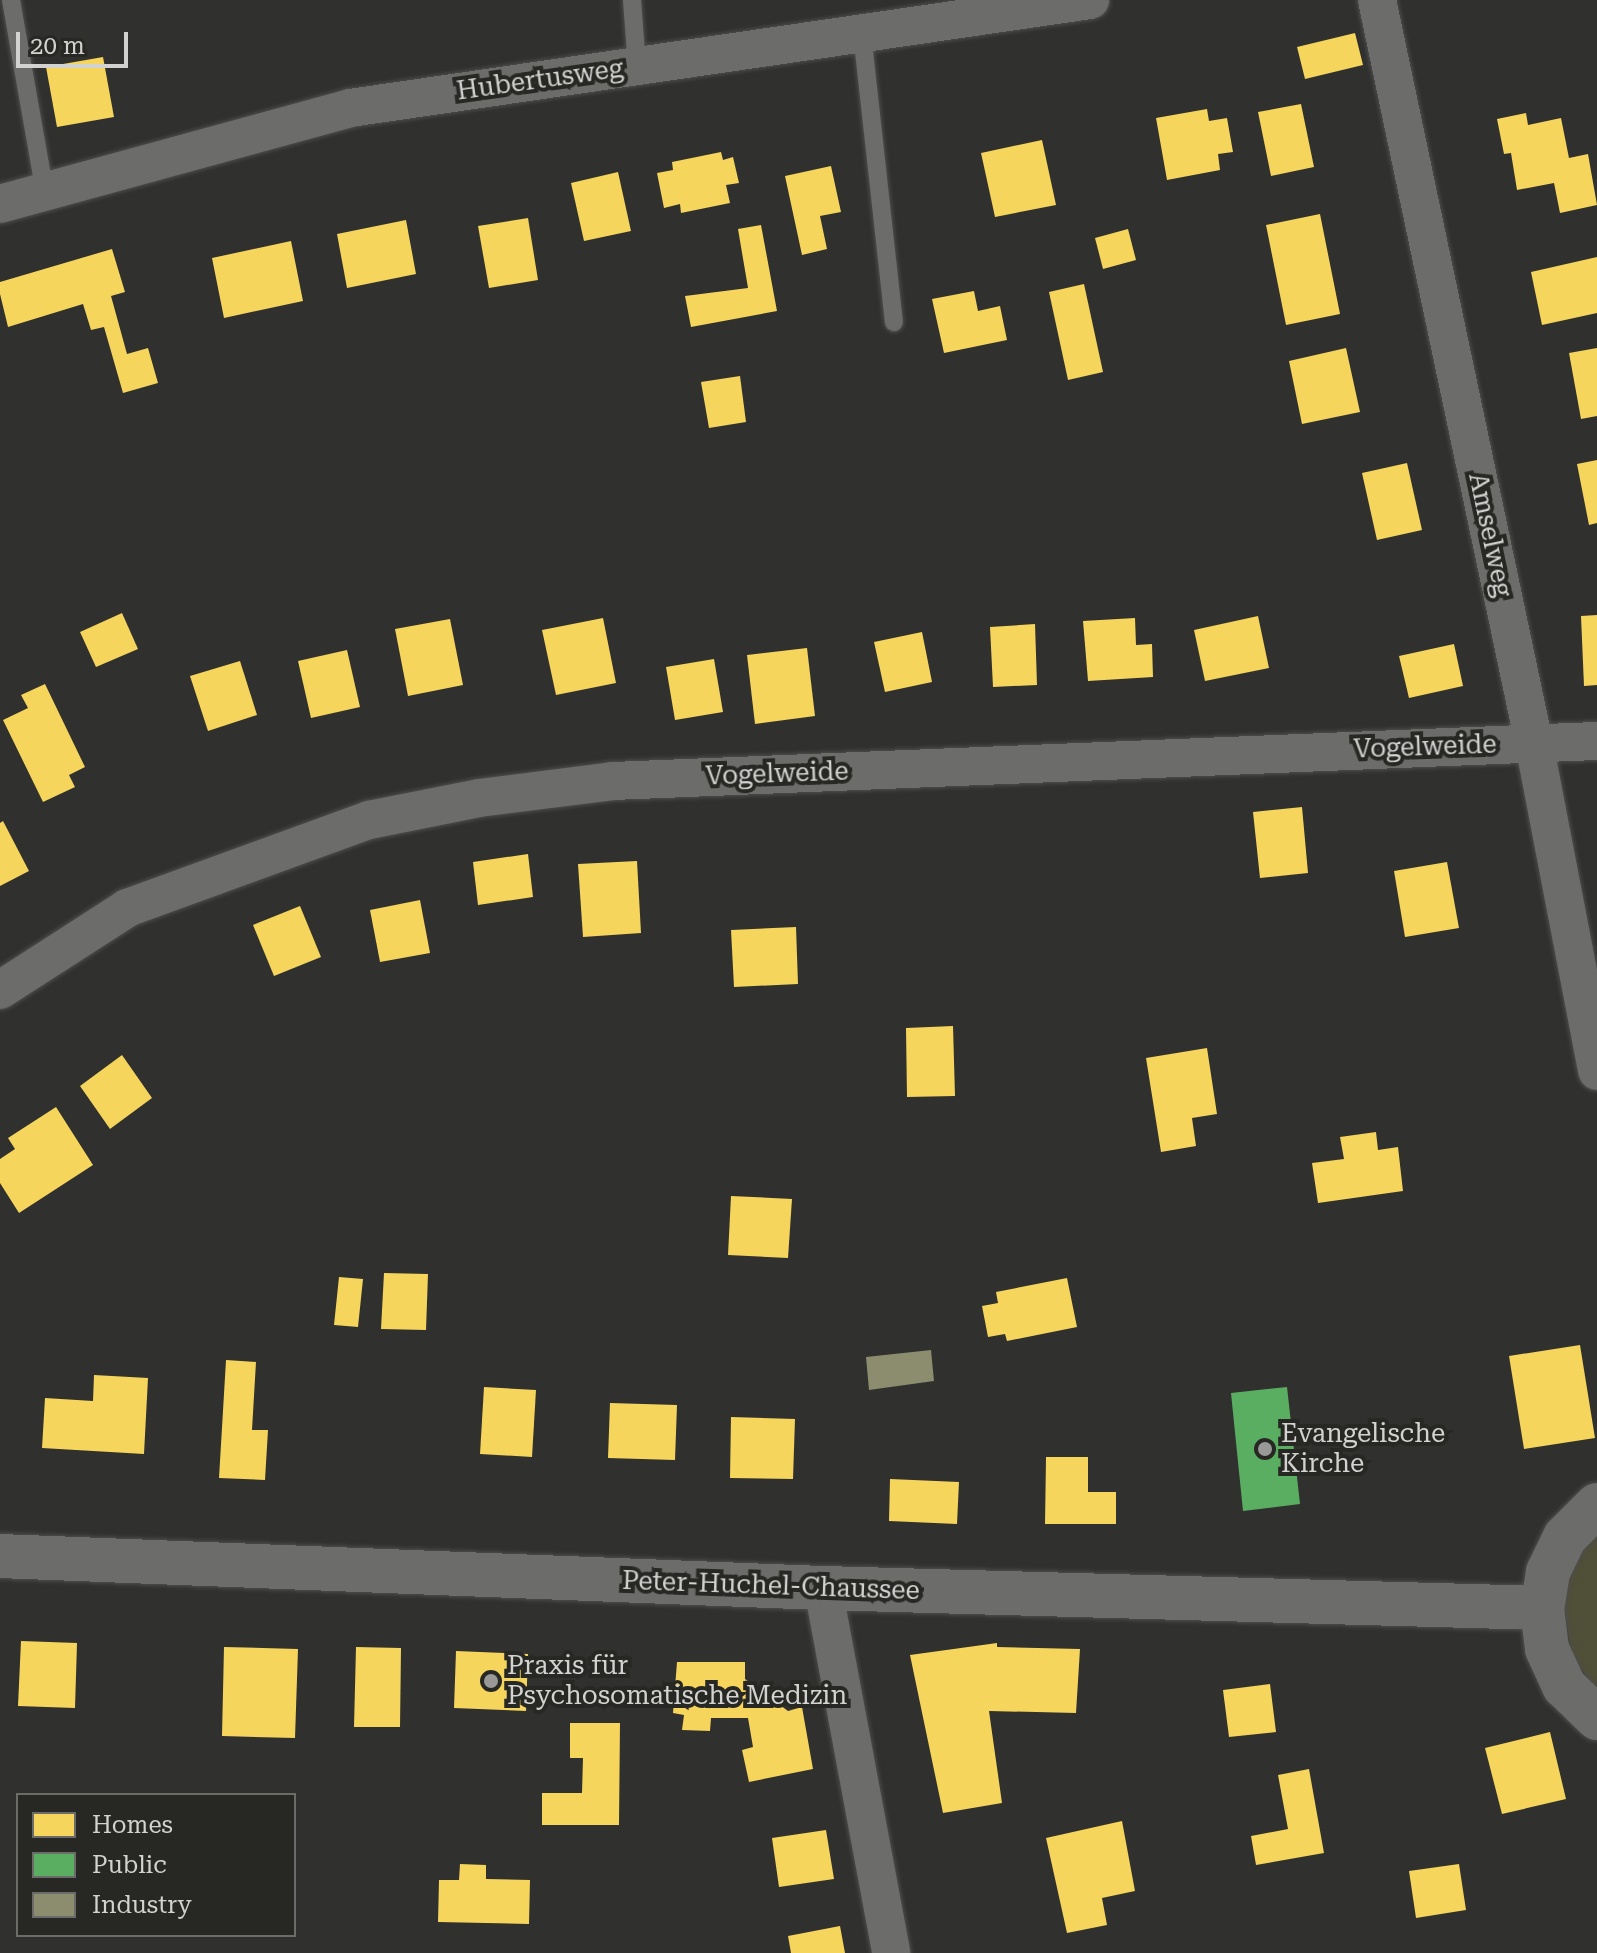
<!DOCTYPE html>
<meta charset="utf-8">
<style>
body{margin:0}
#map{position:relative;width:1597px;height:1953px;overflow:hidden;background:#30302f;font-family:"Roboto Serif",serif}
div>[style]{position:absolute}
.green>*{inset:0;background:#504f38}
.homes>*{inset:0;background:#f6d55c}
.public>*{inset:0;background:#5aae61}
.industry>*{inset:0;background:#8c8c6e}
.roads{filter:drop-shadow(0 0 2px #4d4d4c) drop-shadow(0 0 2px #4d4d4c)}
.service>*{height:18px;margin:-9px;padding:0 9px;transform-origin:9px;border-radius:9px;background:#6c6c6a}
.minor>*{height:38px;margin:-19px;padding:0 19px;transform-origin:19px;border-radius:19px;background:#6c6c6a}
.tertiary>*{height:44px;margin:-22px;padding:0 22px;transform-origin:22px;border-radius:22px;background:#6c6c6a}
.dots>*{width:22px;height:22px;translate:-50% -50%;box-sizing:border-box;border:4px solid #272724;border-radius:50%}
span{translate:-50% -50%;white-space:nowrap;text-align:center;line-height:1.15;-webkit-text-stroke:8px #272724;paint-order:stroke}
.street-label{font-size:26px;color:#d2d2d0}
.poi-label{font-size:26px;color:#d2d2d0}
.left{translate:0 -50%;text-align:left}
.legend{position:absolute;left:16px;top:1793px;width:280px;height:144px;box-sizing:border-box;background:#272724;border:2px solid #6b6b69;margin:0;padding:10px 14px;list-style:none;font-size:24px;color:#d2d2d0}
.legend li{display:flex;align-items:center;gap:16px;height:40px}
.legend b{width:40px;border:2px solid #6b6b69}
.scale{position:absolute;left:16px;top:32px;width:112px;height:36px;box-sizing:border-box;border:4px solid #d2d2d0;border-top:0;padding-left:10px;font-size:24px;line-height:28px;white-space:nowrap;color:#d2d2d0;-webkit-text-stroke:6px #272724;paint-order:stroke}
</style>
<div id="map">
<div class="green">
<i style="clip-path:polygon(1597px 1532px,1597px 1690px,1572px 1657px,1562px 1593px,1586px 1539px)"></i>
</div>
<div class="homes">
<i style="clip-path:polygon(1355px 33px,1363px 65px,1305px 79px,1297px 47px)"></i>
<i style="clip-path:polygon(103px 57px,114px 117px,57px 127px,46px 67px)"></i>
<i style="clip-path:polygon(1301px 104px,1314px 167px,1271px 176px,1258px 112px)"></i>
<i style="clip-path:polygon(1207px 109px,1209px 121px,1227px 118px,1233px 152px,1218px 154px,1220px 170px,1167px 180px,1156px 118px)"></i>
<i style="clip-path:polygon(1526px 113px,1528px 125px,1561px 118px,1569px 158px,1588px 154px,1597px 205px,1560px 213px,1554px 183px,1517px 190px,1511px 153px,1504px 154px,1497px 119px)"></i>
<i style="clip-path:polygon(1042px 140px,1056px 205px,995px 217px,981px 153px)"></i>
<i style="clip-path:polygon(721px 152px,723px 160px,733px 157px,739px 183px,726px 185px,730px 203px,681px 213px,680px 204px,664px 208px,657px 173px,673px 170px,672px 162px)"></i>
<i style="clip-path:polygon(831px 166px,841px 212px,820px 216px,827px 249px,802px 255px,785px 176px)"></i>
<i style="clip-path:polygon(618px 172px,631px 231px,584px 241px,571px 183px)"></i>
<i style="clip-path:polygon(1320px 214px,1340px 314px,1286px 325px,1266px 225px)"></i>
<i style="clip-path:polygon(528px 218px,538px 280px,489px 288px,478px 226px)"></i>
<i style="clip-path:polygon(406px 220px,416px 274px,347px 288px,337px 234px)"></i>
<i style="clip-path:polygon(761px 225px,777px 311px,691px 327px,685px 296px,748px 288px,738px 229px)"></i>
<i style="clip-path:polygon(1128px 229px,1136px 260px,1103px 269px,1095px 238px)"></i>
<i style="clip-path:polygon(291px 241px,303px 301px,224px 318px,212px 258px)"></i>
<i style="clip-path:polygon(112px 249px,125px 292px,111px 296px,127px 354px,148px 348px,158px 383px,123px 393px,104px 327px,91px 330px,83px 304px,8px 327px,0 294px,0 282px)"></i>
<i style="clip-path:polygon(1597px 257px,1597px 313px,1542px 325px,1531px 272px)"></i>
<i style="clip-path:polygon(1084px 284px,1103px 372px,1068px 380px,1049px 292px)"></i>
<i style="clip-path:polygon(974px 291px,978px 311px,1000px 306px,1007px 340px,944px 353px,932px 299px)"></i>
<i style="clip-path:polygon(1346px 348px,1360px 412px,1302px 424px,1289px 361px)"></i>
<i style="clip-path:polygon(1597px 348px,1597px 416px,1581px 419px,1569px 353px)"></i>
<i style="clip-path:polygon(740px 376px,746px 422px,709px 428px,701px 382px)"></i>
<i style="clip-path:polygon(1597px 460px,1597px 523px,1589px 525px,1577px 464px)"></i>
<i style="clip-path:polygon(1407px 463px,1422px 530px,1377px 540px,1362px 473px)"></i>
<i style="clip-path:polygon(122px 613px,138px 649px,96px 667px,80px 632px)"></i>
<i style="clip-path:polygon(1597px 615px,1597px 685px,1584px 686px,1581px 616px)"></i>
<i style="clip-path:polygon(1258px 616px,1269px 668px,1205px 681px,1194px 630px)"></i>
<i style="clip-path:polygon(603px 618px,616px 683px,556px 695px,542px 630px)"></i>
<i style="clip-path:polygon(1135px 618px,1136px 645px,1152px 644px,1153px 677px,1088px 681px,1083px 621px)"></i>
<i style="clip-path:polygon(450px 619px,463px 685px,408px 696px,395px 629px)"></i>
<i style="clip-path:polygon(1035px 624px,1037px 685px,993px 687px,990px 627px)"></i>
<i style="clip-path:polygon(922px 632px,932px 682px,885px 692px,874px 642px)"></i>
<i style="clip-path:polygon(1454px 644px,1463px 686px,1409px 698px,1399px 656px)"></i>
<i style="clip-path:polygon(807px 648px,815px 716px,755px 724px,747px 655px)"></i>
<i style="clip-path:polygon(347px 650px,360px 707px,311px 718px,298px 661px)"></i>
<i style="clip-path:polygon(714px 659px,723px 712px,675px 720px,666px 667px)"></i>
<i style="clip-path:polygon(240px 661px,257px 715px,208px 731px,190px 676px)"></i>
<i style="clip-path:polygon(45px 684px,85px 767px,69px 775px,75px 787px,43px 802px,3px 720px,28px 708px,21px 695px)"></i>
<i style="clip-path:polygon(1302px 807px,1308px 873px,1260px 878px,1253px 812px)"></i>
<i style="clip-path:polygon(3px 821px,29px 871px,0 886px,0 823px)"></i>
<i style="clip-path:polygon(528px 854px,533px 897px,478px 905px,473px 862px)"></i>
<i style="clip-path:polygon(637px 861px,641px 933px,583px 937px,578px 864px)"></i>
<i style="clip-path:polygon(1447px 862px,1459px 928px,1405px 937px,1394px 871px)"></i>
<i style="clip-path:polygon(420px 900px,430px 953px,380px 962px,370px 910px)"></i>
<i style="clip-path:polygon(300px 906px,321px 957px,274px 976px,253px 925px)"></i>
<i style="clip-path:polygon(796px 927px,798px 984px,734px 987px,731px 930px)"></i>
<i style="clip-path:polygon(953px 1026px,955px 1096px,907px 1097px,906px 1028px)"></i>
<i style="clip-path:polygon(1207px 1048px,1217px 1114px,1192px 1118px,1196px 1146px,1161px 1152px,1146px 1058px)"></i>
<i style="clip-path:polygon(122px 1055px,152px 1098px,110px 1129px,80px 1086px)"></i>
<i style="clip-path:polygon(56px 1107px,93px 1165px,19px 1213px,0 1183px,0 1159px,15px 1149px,8px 1138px)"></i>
<i style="clip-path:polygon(1376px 1132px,1378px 1150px,1398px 1147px,1403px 1191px,1318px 1203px,1312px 1163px,1344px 1159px,1340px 1137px)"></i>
<i style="clip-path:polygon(731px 1196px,792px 1199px,788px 1258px,728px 1255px)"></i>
<i style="clip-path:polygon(384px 1273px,428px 1274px,426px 1330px,381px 1329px)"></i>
<i style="clip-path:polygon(339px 1277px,363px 1279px,358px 1327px,334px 1325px)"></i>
<i style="clip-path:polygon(1067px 1278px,1077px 1327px,1007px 1341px,1005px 1334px,988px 1337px,982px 1306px,998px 1303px,996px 1292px)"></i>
<i style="clip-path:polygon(1580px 1345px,1595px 1438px,1524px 1449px,1509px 1356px)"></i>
<i style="clip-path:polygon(226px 1360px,256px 1362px,252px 1430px,268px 1430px,265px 1480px,219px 1478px)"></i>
<i style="clip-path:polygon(94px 1375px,148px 1378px,144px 1454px,42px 1448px,45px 1398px,93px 1401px)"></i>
<i style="clip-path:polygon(484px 1387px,536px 1390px,532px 1457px,480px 1454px)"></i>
<i style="clip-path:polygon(610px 1403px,677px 1405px,675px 1460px,608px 1458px)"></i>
<i style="clip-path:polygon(731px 1417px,795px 1419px,793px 1479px,730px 1478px)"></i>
<i style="clip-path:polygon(1046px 1457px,1088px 1457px,1088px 1492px,1116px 1492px,1116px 1524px,1045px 1524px)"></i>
<i style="clip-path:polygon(890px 1479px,959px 1482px,957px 1524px,889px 1521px)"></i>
<i style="clip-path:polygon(21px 1641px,77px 1643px,75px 1708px,18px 1706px)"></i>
<i style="clip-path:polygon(997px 1643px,997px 1647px,1080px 1649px,1076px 1713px,989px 1711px,1002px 1803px,943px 1813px,910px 1655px)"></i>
<i style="clip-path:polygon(224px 1647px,298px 1649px,295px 1738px,222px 1736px)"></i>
<i style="clip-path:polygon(356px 1647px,401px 1648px,400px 1727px,354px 1727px)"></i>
<i style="clip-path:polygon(456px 1651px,528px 1654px,526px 1711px,454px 1708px)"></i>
<i style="clip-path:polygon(677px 1662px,745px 1662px,745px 1679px,788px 1711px,802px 1707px,813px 1769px,749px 1782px,742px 1750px,753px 1747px,748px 1718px,711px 1718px,710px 1731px,682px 1730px,684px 1715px,673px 1713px)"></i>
<i style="clip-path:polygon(1270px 1684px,1276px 1732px,1229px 1737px,1223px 1690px)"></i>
<i style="clip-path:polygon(570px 1723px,620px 1723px,619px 1825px,542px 1825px,542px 1793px,582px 1793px,583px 1758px,570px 1758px)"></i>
<i style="clip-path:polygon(1550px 1732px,1566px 1799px,1502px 1814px,1485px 1748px)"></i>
<i style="clip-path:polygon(1309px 1769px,1324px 1853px,1256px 1865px,1251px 1836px,1288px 1829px,1278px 1775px)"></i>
<i style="clip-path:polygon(1122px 1821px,1135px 1891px,1102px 1898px,1107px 1925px,1067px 1933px,1046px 1838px)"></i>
<i style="clip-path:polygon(826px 1830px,834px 1879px,779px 1887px,772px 1838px)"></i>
<i style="clip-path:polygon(460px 1864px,486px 1865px,486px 1879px,530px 1880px,529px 1924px,438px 1922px,439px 1880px,459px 1880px)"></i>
<i style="clip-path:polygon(1459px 1864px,1466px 1910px,1416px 1918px,1409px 1871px)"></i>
<i style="clip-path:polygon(840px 1926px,845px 1953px,791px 1953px,788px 1936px)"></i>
</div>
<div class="public">
<i style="clip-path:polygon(1287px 1387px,1300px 1504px,1243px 1511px,1231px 1393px)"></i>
</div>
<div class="industry">
<i style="clip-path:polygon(931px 1350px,934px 1381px,869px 1390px,866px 1357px)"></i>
</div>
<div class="roads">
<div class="service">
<i style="left:11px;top:0;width:195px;rotate:80deg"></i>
<i style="left:632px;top:0;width:66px;rotate:85.7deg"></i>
<i style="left:862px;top:33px;width:291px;rotate:83.7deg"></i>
</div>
<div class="minor">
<i style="left:1377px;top:0;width:759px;rotate:78.07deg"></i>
<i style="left:1534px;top:743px;width:334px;rotate:79.1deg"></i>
<i style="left:0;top:204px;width:363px;rotate:-15.3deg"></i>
<i style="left:350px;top:108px;width:748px;rotate:-8.3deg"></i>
<i style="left:0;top:990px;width:151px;rotate:-32.8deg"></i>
<i style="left:127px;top:908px;width:258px;rotate:-20deg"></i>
<i style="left:369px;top:820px;width:112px;rotate:-11.3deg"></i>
<i style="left:479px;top:798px;width:135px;rotate:-7.2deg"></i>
<i style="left:613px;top:781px;width:985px;rotate:-2.33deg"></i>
<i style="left:823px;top:1588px;width:371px;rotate:79.4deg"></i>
</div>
<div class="tertiary">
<i style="left:1597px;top:1505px;width:45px;rotate:135deg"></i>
<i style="left:1565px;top:1537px;width:39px;rotate:116deg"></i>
<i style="left:1548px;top:1572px;width:36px;rotate:99deg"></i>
<i style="left:1542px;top:1608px;width:41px;rotate:83deg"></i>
<i style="left:1547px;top:1649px;width:41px;rotate:65.3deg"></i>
<i style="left:1564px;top:1686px;width:46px;rotate:44.1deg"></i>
<i style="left:0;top:1556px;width:824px;rotate:2.23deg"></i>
<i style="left:823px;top:1588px;width:719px;rotate:1.59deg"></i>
</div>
</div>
<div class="dots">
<i style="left:1265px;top:1449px;background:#999998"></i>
<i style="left:491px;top:1681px;background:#999998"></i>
</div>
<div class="street-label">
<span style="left:540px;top:80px;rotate:-8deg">Hubertusweg</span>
<span style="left:1490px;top:535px;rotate:78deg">Amselweg</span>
<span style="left:1425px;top:747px;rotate:-2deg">Vogelweide</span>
<span style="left:777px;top:774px;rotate:-2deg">Vogelweide</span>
<span style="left:771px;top:1586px;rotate:2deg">Peter-Huchel-Chaussee</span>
</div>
<div class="poi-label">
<span class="left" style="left:1281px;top:1449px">Evangelische<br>Kirche</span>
<span class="left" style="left:507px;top:1681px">Praxis für<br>Psychosomatische Medizin</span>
</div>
<ul class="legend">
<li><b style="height:22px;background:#f6d55c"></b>Homes</li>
<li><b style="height:22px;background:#5aae61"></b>Public</li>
<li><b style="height:22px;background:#8c8c6e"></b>Industry</li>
</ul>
<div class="scale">20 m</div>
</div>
